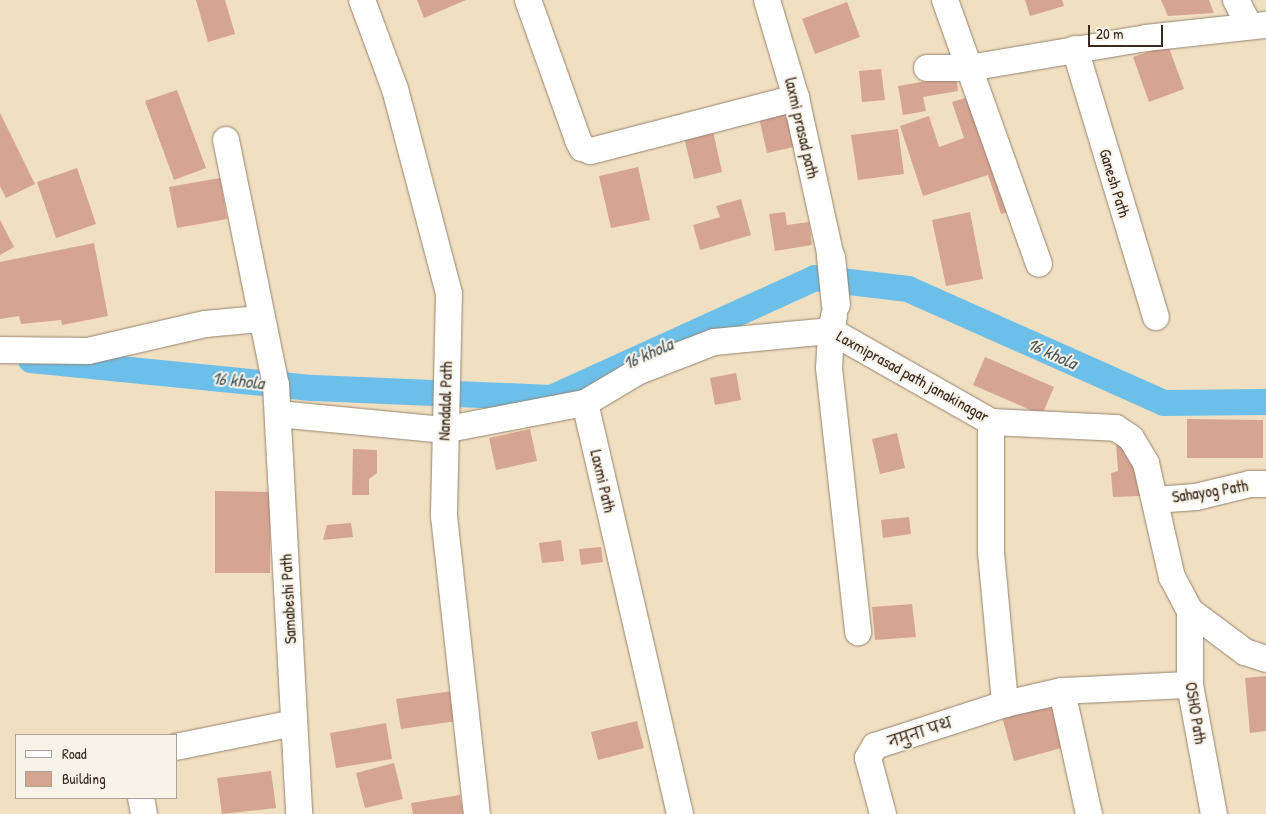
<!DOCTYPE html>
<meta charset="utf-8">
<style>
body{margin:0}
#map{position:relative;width:1266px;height:814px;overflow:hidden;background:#f1dfc1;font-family:"Patrick Hand","Playpen Sans Deva",sans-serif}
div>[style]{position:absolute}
.canal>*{height:26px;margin:-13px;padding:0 13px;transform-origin:13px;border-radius:13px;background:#6cbfe8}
.building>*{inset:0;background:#d6a592}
.roads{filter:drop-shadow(0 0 1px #968470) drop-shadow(0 0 1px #968470)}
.minor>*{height:26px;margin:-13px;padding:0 13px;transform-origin:13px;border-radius:13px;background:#fff}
.tertiary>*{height:28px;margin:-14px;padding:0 14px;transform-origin:14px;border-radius:14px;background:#fff}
span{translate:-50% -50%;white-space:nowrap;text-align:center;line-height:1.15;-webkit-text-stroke:4px #f7f3e8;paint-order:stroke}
.street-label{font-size:16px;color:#3b2a1e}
.water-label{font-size:18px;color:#4a575b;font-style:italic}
.legend{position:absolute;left:15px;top:734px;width:162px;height:65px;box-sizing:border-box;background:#f7f3e8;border:1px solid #aca397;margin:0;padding:6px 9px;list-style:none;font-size:15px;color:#3b2a1e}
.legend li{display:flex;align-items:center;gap:10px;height:25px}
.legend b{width:25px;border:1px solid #aca397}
.scale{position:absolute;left:1088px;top:25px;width:75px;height:22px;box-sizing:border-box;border:2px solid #3b2a1e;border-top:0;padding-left:6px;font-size:15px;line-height:18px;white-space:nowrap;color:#3b2a1e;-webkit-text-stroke:4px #f7f3e8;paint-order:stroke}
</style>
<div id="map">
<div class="canal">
<i style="left:31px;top:360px;width:284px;rotate:5.7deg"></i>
<i style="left:314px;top:388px;width:237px;rotate:2.4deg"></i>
<i style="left:551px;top:398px;width:290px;rotate:-24.4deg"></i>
<i style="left:815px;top:278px;width:94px;rotate:6.7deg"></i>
<i style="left:908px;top:289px;width:280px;rotate:24deg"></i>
<i style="left:1164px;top:403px;width:102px;rotate:-0.6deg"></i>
</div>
<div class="building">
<i style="clip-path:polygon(196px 0,225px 0,235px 34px,208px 42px)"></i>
<i style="clip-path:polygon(417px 0,466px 0,424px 18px)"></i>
<i style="clip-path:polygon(1025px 0,1062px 0,1064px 6px,1030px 16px)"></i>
<i style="clip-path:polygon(1161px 0,1209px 0,1214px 13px,1168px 16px)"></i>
<i style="clip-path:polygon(847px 2px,860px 37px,815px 54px,802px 19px)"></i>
<i style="clip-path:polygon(1168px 45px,1184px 89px,1149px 102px,1133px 57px)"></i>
<i style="clip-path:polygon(881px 69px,885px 100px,862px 102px,859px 71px)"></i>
<i style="clip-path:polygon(956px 76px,958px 91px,923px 97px,926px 111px,903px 115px,898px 86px)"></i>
<i style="clip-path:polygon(177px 90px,206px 168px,174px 180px,145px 101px)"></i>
<i style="clip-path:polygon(972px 96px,1010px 211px,1001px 214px,988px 175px,923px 196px,900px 126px,929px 116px,939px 147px,964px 138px,952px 102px)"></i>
<i style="clip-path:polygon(790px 111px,798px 146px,767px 153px,759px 118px)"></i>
<i style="clip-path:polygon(0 113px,35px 184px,6px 198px,0 186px)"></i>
<i style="clip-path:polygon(898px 129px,904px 174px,858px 180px,851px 135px)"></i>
<i style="clip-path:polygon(713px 131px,722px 172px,694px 179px,684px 137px)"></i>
<i style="clip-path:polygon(638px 167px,650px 220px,611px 228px,599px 176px)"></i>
<i style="clip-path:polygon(77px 168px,96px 224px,56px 238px,37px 182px)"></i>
<i style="clip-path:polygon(220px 178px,227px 219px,177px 228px,169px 187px)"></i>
<i style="clip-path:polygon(741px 199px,751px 235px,700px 250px,693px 225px,720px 217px,716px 206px)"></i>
<i style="clip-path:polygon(785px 212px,787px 225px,809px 222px,812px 245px,775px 251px,769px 214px)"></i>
<i style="clip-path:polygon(970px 212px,983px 279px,946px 286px,932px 220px)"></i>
<i style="clip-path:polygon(0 220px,14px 247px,0 255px)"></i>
<i style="clip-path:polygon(94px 243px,108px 316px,62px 325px,61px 320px,21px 324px,19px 316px,0 319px,0 262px)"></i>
<i style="clip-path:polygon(985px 357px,1054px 387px,1042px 415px,973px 385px)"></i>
<i style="clip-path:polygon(736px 373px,741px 400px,715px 405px,710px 378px)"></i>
<i style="clip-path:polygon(1187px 419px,1263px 420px,1263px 458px,1187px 458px)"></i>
<i style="clip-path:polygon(530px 429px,537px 461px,496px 470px,489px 438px)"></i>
<i style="clip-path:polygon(897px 433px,905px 468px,880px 474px,872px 439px)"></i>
<i style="clip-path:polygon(1116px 443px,1127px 443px,1138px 462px,1140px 496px,1113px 497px,1111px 473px,1118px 471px)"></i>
<i style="clip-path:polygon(353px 449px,377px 450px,377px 473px,369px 479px,369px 495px,352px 495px)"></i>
<i style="clip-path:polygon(215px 491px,270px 492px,270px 573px,215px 573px)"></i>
<i style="clip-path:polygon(909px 517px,911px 534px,883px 538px,881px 520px)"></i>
<i style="clip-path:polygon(351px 523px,353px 537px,323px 540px,327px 525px)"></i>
<i style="clip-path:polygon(561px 540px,564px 561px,542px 563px,539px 543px)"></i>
<i style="clip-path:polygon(601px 547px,603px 562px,581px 565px,579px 549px)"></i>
<i style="clip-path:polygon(912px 604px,916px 637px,875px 640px,872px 607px)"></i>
<i style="clip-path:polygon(1266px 676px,1266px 731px,1250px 733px,1245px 678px)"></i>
<i style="clip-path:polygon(452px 691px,457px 721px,401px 729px,396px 699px)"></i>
<i style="clip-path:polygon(1051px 699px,1065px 747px,1014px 761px,1001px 713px)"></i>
<i style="clip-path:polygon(637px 721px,644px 748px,598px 760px,591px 732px)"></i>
<i style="clip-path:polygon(386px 723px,392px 759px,336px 768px,330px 733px)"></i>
<i style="clip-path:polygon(394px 763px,403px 799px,365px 808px,356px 773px)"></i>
<i style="clip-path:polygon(271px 771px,276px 808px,222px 814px,217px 778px)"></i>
<i style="clip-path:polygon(460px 795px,463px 814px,413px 814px,411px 803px)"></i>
</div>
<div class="roads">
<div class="minor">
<i style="left:362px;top:0;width:95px;rotate:69.7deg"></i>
<i style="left:395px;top:89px;width:211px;rotate:75.2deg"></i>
<i style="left:449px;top:293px;width:223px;rotate:91.3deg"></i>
<i style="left:444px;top:516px;width:300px;rotate:83.7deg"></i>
<i style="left:528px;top:0;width:149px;rotate:70.3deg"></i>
<i style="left:578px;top:140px;width:9px;rotate:63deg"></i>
<i style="left:582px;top:148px;width:9px;rotate:18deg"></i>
<i style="left:591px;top:151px;width:212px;rotate:-14.5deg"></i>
<i style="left:767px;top:0;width:102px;rotate:73.5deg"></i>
<i style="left:796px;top:98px;width:163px;rotate:77.6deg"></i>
<i style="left:945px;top:0;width:280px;rotate:70.4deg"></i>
<i style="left:1236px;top:0;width:29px;rotate:63deg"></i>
<i style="left:1075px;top:49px;width:280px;rotate:73.2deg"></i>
<i style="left:927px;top:68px;width:42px"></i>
<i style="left:969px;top:68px;width:180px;rotate:-9.6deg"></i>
<i style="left:1146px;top:38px;width:121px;rotate:-6.2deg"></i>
<i style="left:226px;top:140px;width:250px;rotate:78.5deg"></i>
<i style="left:276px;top:385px;width:430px;rotate:86.9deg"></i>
<i style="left:834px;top:316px;width:15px;rotate:101deg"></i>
<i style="left:831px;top:331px;width:184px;rotate:29.6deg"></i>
<i style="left:991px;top:422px;width:125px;rotate:2.7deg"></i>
<i style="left:1116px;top:428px;width:18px;rotate:34deg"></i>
<i style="left:1131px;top:438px;width:29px;rotate:59deg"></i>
<i style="left:1146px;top:463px;width:117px;rotate:77.2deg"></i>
<i style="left:1172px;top:577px;width:38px;rotate:62deg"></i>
<i style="left:1190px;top:611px;width:69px;rotate:36.7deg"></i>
<i style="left:1245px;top:652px;width:22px;rotate:18deg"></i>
<i style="left:0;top:350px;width:88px;rotate:0.7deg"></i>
<i style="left:88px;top:351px;width:120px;rotate:-13deg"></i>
<i style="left:205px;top:324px;width:55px;rotate:-5.2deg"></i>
<i style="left:278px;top:414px;width:166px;rotate:5.5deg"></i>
<i style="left:443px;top:430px;width:145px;rotate:-10.8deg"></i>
<i style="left:991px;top:422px;width:130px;rotate:90deg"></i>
<i style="left:991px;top:552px;width:153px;rotate:84.7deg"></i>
<i style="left:1005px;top:704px;width:58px;rotate:-12.8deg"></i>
<i style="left:1155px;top:500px;width:41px;rotate:-4.2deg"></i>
<i style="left:1196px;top:497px;width:56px;rotate:-13.5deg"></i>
<i style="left:1250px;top:484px;width:16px"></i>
<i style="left:1190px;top:611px;width:74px;rotate:90deg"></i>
<i style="left:1190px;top:685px;width:131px;rotate:79.5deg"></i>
<i style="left:176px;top:747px;width:120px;rotate:-11.5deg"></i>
<i style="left:141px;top:798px;width:16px;rotate:79deg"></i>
<i style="left:680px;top:814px;width:422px;rotate:-103deg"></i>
<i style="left:585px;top:403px;width:63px;rotate:-30.7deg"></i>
<i style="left:639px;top:371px;width:80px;rotate:-21.1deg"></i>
<i style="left:714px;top:342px;width:118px;rotate:-5.4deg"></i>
<i style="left:831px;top:331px;width:37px;rotate:93deg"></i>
<i style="left:829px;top:368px;width:266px;rotate:83.7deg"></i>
<i style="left:883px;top:814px;width:58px;rotate:-105deg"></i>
<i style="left:868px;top:758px;width:14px;rotate:-60deg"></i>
<i style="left:875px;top:746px;width:137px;rotate:-17.9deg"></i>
<i style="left:1089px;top:814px;width:126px;rotate:-102.4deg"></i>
<i style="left:1062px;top:691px;width:128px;rotate:-2.7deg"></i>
</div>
<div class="tertiary">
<i style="left:831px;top:257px;width:48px;rotate:84.1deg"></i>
</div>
</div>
<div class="street-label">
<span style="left:802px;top:128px;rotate:77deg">laxmi prasad path</span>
<span style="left:1115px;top:183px;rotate:73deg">Ganesh Path</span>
<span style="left:913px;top:376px;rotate:29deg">Laxmiprasad path janakinagar</span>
<span style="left:445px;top:401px;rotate:-88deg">Nandalal Path</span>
<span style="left:603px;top:481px;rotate:77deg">Laxmi Path</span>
<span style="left:1210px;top:491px;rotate:-9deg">Sahayog Path</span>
<span style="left:288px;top:599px;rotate:-93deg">Samabeshi Path</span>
<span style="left:1196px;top:713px;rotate:81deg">OSHO Path</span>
<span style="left:920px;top:732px;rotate:-18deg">नमुना पथ</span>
</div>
<div class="water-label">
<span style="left:648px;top:354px;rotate:-24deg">16 khola</span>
<span style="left:1052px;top:354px;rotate:24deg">16 khola</span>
<span style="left:238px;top:381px;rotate:6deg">16 khola</span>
</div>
<ul class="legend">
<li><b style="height:6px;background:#fff"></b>Road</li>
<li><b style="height:14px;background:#d6a592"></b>Building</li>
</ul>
<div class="scale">20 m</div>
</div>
